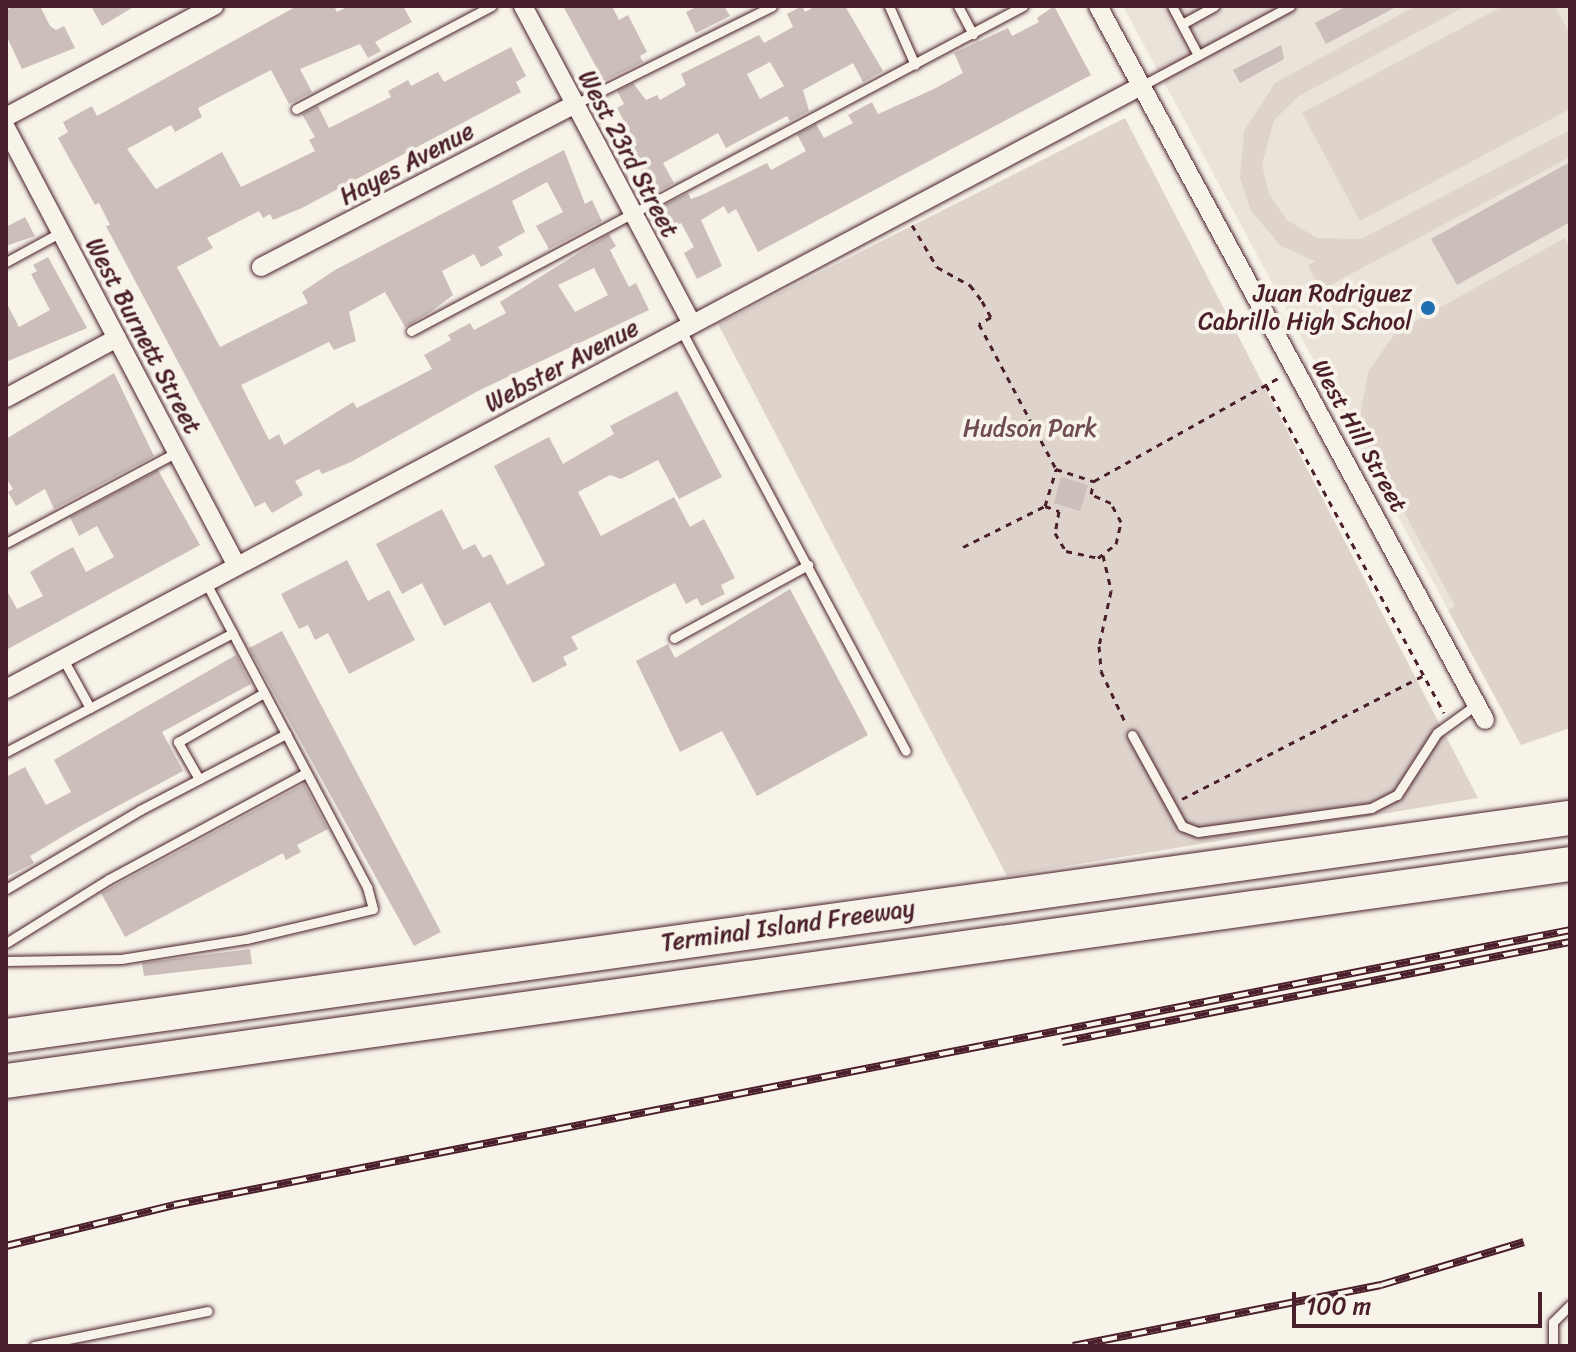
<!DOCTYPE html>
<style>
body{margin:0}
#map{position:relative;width:1576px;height:1352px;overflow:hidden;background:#f7f3e8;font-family:Sriracha,sans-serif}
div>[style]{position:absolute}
.built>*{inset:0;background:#eae3da}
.green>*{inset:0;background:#ded4cc}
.building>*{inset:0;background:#ccbfb9}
.path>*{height:3px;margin-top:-1.5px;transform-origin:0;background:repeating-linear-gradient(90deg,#4a1f2b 0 6px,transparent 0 12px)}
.roads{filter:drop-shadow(0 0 2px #4a1f2b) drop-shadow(0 0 2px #4a1f2b)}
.service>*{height:9px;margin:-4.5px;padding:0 4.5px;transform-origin:4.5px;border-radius:4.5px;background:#f7f3e8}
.minor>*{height:18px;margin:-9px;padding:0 9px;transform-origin:9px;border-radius:9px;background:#f7f3e8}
.motorway>*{height:34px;margin:-17px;padding:0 17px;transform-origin:17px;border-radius:17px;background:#f7f3e8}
.rail>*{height:8px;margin-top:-4px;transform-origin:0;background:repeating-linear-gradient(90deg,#f7f3e8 0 15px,#4a1f2b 0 30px);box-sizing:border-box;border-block:2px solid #4a1f2b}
.dots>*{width:22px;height:22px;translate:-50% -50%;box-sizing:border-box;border:4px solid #f7f3e8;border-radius:50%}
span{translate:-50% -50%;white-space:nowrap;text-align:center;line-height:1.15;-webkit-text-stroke:8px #f7f3e8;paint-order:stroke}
.street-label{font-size:24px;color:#4a1f2b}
.poi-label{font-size:24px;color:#4a1f2b}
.right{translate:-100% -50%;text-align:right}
.park-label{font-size:24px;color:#6f4c53}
.frame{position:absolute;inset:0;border:8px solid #4a1f2b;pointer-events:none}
.scale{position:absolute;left:1292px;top:1292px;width:250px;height:36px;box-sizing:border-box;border:4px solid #4a1f2b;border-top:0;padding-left:10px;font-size:24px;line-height:28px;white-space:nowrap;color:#4a1f2b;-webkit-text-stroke:6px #f7f3e8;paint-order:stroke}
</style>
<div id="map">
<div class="built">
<i style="clip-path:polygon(1123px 6px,1570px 6px,1570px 728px,1521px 745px)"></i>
</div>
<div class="green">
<i style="clip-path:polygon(1416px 6px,1466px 6px,1299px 96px,1274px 120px,1262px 165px,1269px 194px,1287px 220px,1317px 238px,1361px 239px,1570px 130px,1570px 157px,1321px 290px,1308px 266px,1315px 261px,1281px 246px,1251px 211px,1240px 178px,1244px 131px,1275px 83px)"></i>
<i style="clip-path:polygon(1503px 6px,1555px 6px,1570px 34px,1570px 109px,1360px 221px,1302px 113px)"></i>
<i style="clip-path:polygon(1125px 118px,1478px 798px,1007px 876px,718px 324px)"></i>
<i style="clip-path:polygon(1565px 238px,1570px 248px,1570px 728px,1521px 745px,1448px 610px,1455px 606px,1358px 428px,1368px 372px,1396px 332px)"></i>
</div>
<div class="building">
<i style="clip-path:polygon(14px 6px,40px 6px,50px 26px,56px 30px,64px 26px,75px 48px,22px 69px,6px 35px,6px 10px)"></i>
<i style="clip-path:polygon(91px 6px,135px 6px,102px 26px)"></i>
<i style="clip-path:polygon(evenodd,297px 6px,334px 6px,337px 12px,349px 6px,403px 6px,412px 22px,375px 42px,381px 51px,368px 58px,360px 44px,300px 69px,312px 92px,289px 104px,271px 70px,198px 108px,202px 117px,175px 132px,171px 125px,127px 149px,156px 189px,222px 152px,241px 187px,315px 151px,309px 140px,315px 137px,302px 114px,318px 106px,329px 128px,391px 97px,388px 91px,408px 80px,411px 86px,438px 72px,444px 82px,511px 47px,526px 76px,516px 82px,521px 92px,302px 208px,273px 220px,270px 214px,263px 218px,259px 211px,207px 238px,213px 248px,177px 267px,220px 347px,308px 303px,302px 292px,335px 270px,564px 150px,585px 204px,592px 200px,602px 221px,549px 249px,536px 226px,563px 212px,547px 182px,512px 201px,525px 232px,498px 247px,503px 255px,481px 267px,474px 254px,442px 271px,453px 295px,432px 311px,405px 327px,385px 292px,349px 312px,356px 341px,334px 350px,329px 342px,241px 385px,269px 440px,279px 434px,284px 445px,353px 402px,357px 408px,432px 369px,424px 355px,451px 340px,448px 335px,470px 323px,474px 330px,506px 313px,500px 302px,609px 234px,616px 246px,610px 250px,629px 287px,636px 283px,649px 310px,478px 391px,351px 462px,322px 474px,319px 469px,295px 481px,303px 495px,272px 513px,265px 502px,255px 507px,106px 226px,110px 225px,99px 203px,95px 205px,58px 138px,68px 132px,63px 122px,92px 106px,97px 116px,297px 6px,594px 268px,608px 295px,575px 312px,558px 285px,594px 268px)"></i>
<i style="clip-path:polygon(563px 6px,612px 6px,619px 20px,628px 15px,647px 52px,640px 56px,643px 62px,604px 81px)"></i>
<i style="clip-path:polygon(698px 6px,724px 6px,730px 16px,696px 33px,686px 12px)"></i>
<i style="clip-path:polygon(evenodd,802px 6px,805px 12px,816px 6px,845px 6px,883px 71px,863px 82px,853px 63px,803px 90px,809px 111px,790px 121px,787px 116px,726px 148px,718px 133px,663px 163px,674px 183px,653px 194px,629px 149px,637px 145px,617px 108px,624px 104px,617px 91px,633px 83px,646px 100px,657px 95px,660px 100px,686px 85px,681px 74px,759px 35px,764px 43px,793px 27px,787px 14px,802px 6px,770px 62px,784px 86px,760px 99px,747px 74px,770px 62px)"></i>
<i style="clip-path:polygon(1054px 6px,1091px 75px,758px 252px,736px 209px,728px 214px,724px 206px,701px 220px,722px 266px,697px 279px,684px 253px,694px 247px,681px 223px,676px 226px,660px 207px,688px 193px,691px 199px,704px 194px,767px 163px,771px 170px,806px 151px,797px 134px,816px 124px,824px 138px,853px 123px,848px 115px,872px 102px,878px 114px,934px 89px,963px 73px,954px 53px,1008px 28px,1012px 36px,1039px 22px,1037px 18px)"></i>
<i style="clip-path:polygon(1347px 6px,1398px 6px,1326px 44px,1315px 23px)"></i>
<i style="clip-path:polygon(1281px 45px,1284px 59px,1240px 83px,1233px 70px)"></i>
<i style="clip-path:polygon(1570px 162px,1570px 222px,1457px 285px,1431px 239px)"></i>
<i style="clip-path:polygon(25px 217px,35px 236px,6px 246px,6px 227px)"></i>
<i style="clip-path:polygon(48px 257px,87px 328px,6px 362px,6px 302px,19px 327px,50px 310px,31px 274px,37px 271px,33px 265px)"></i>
<i style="clip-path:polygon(114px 373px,154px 456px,54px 509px,45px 489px,16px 506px,8px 492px,13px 489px,6px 478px,6px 439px)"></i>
<i style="clip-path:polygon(677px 391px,722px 477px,679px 499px,658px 460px,621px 479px,610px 475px,578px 492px,601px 536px,674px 497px,690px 527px,704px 519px,735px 578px,721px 585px,725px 594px,701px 606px,697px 598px,686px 604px,675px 583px,571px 637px,578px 649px,563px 657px,567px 665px,533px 683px,490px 602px,444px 626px,422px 583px,402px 594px,376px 544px,442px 509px,463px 550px,475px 544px,483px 558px,491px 554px,507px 585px,545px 565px,494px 466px,549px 437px,563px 464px,614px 434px,610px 426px)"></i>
<i style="clip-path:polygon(158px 470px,200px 545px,6px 650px,6px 589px,17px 609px,43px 596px,30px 572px,58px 555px,73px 547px,86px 572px,114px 557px,97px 526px,79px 536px,70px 517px)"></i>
<i style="clip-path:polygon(1061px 477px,1088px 485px,1080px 511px,1054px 503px)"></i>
<i style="clip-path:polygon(347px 560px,368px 601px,389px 590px,415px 640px,349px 674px,328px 633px,315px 640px,308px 625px,299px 629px,281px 594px)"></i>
<i style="clip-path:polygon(790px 589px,868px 735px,757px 796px,722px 731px,680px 752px,636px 661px,668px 644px,675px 658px)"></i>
<i style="clip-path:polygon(282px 631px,441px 932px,414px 946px,249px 648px)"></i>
<i style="clip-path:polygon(236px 655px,251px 684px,162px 732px,183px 771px,77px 828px,30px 856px,34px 863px,6px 877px,6px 777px,25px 767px,46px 805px,71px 792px,54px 760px)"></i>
<i style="clip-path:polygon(304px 784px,328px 829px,297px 845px,301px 852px,286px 860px,283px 853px,125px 937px,101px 893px)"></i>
<i style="clip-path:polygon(250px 949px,252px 964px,144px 976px,142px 963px)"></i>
</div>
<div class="path">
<i style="left:912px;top:225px;width:49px;rotate:59.2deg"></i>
<i style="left:937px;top:267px;width:38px;rotate:29deg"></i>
<i style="left:970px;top:285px;width:20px;rotate:53deg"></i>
<i style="left:982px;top:301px;width:18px;rotate:61deg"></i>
<i style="left:991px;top:317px;width:14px;rotate:150deg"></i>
<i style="left:979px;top:324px;width:164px;rotate:62deg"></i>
<i style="left:1266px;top:385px;width:373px;rotate:61.5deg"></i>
<i style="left:1045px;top:506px;width:15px;rotate:20deg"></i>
<i style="left:1059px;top:511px;width:22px;rotate:100deg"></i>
<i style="left:1055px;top:533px;width:21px;rotate:59deg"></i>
<i style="left:1066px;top:551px;width:33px;rotate:12deg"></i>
<i style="left:1098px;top:558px;width:23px;rotate:-38deg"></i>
<i style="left:1116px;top:544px;width:23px;rotate:-77deg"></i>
<i style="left:1121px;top:522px;width:21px;rotate:-118deg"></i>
<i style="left:1111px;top:503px;width:22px;rotate:-156deg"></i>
<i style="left:1091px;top:494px;width:13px;rotate:-77deg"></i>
<i style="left:963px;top:547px;width:92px;rotate:-26.6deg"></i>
<i style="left:1045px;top:506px;width:39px;rotate:-73deg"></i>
<i style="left:1056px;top:469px;width:40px;rotate:18deg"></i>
<i style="left:1094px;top:481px;width:213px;rotate:-29.2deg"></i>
<i style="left:1103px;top:555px;width:37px;rotate:77deg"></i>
<i style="left:1111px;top:591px;width:56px;rotate:102.3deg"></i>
<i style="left:1099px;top:646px;width:25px;rotate:85deg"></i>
<i style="left:1101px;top:671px;width:59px;rotate:64.7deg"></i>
<i style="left:1182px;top:799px;width:272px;rotate:-27.1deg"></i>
</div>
<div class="roads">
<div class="service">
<i style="left:889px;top:6px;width:64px;rotate:66.2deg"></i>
<i style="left:958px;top:6px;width:32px;rotate:62deg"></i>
<i style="left:1172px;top:6px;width:55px;rotate:62deg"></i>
<i style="left:1182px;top:24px;width:37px;rotate:-29deg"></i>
<i style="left:1141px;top:86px;width:169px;rotate:-28.2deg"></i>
<i style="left:575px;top:104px;width:220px;rotate:-26.4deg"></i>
<i style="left:296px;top:109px;width:221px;rotate:-27.8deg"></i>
<i style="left:6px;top:262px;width:63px;rotate:-28.6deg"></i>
<i style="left:681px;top:330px;width:477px;rotate:61.9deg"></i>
<i style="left:411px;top:331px;width:693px;rotate:-27.97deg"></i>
<i style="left:6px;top:543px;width:194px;rotate:-28deg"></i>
<i style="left:674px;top:638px;width:153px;rotate:-28.6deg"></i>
<i style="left:63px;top:659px;width:56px;rotate:61.1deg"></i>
<i style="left:1132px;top:735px;width:104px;rotate:61.2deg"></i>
<i style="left:1182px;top:826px;width:17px;rotate:21deg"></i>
<i style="left:1198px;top:832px;width:175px;rotate:-7.9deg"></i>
<i style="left:1371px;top:808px;width:29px;rotate:-27deg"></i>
<i style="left:1397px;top:795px;width:74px;rotate:-57.2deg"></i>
<i style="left:1437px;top:733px;width:49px;rotate:-35.9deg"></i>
<i style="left:6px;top:752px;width:256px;rotate:-27.7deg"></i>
<i style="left:199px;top:779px;width:43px;rotate:-119.6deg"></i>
<i style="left:178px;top:742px;width:99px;rotate:-29.7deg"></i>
<i style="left:6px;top:889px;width:156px;rotate:-30.5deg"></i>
<i style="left:140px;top:810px;width:165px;rotate:-27.5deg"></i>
<i style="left:6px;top:943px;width:121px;rotate:-31.9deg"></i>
<i style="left:109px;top:879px;width:224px;rotate:-28.3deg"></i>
<i style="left:6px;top:961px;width:115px;rotate:-1deg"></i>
<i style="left:121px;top:959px;width:127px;rotate:-9.1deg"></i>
<i style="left:246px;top:939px;width:130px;rotate:-13.3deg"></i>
<i style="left:373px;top:909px;width:23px;rotate:-105deg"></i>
<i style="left:367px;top:887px;width:344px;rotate:-117.9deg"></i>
<i style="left:34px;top:1346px;width:177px;rotate:-11.4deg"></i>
<i style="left:1553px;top:1346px;width:24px;rotate:-90deg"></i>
<i style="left:1553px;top:1322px;width:24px;rotate:-45deg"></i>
</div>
<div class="minor">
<i style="left:523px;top:6px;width:360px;rotate:62deg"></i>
<i style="left:1098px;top:6px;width:812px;rotate:61.54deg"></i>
<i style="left:6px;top:117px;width:236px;rotate:-28.1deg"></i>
<i style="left:6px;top:128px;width:495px;rotate:62.2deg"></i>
<i style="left:261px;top:267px;width:354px;rotate:-27.4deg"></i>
<i style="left:6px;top:398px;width:126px;rotate:-28.4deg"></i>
<i style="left:6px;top:689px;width:1285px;rotate:-27.98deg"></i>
</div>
<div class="motorway">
<i style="left:6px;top:1036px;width:1579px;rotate:-7.94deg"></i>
<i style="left:6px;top:1081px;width:1579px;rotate:-7.9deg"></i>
</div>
</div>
<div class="rail">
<i style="left:1062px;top:1042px;width:518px;rotate:-11.14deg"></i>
<i style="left:6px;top:1246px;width:173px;rotate:-13.7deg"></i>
<i style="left:174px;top:1205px;width:1423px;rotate:-11.14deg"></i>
<i style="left:1073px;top:1346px;width:314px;rotate:-11.2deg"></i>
<i style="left:1381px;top:1285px;width:149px;rotate:-16.7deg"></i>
</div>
<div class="dots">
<i style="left:1428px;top:308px;background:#1f6fb2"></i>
</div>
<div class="street-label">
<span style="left:628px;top:154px;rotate:62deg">West 23rd Street</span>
<span style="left:407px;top:164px;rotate:-28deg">Hayes Avenue</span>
<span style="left:143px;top:336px;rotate:62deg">West Burnett Street</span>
<span style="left:562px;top:366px;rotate:-28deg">Webster Avenue</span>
<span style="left:1359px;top:436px;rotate:61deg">West Hill Street</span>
<span style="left:788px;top:926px;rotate:-8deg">Terminal Island Freeway</span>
</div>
<div class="poi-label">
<span class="right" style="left:1412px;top:308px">Juan Rodriguez<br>Cabrillo High School</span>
</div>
<div class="park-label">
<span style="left:1030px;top:429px">Hudson Park</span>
</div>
<div class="frame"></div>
<div class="scale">100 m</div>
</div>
